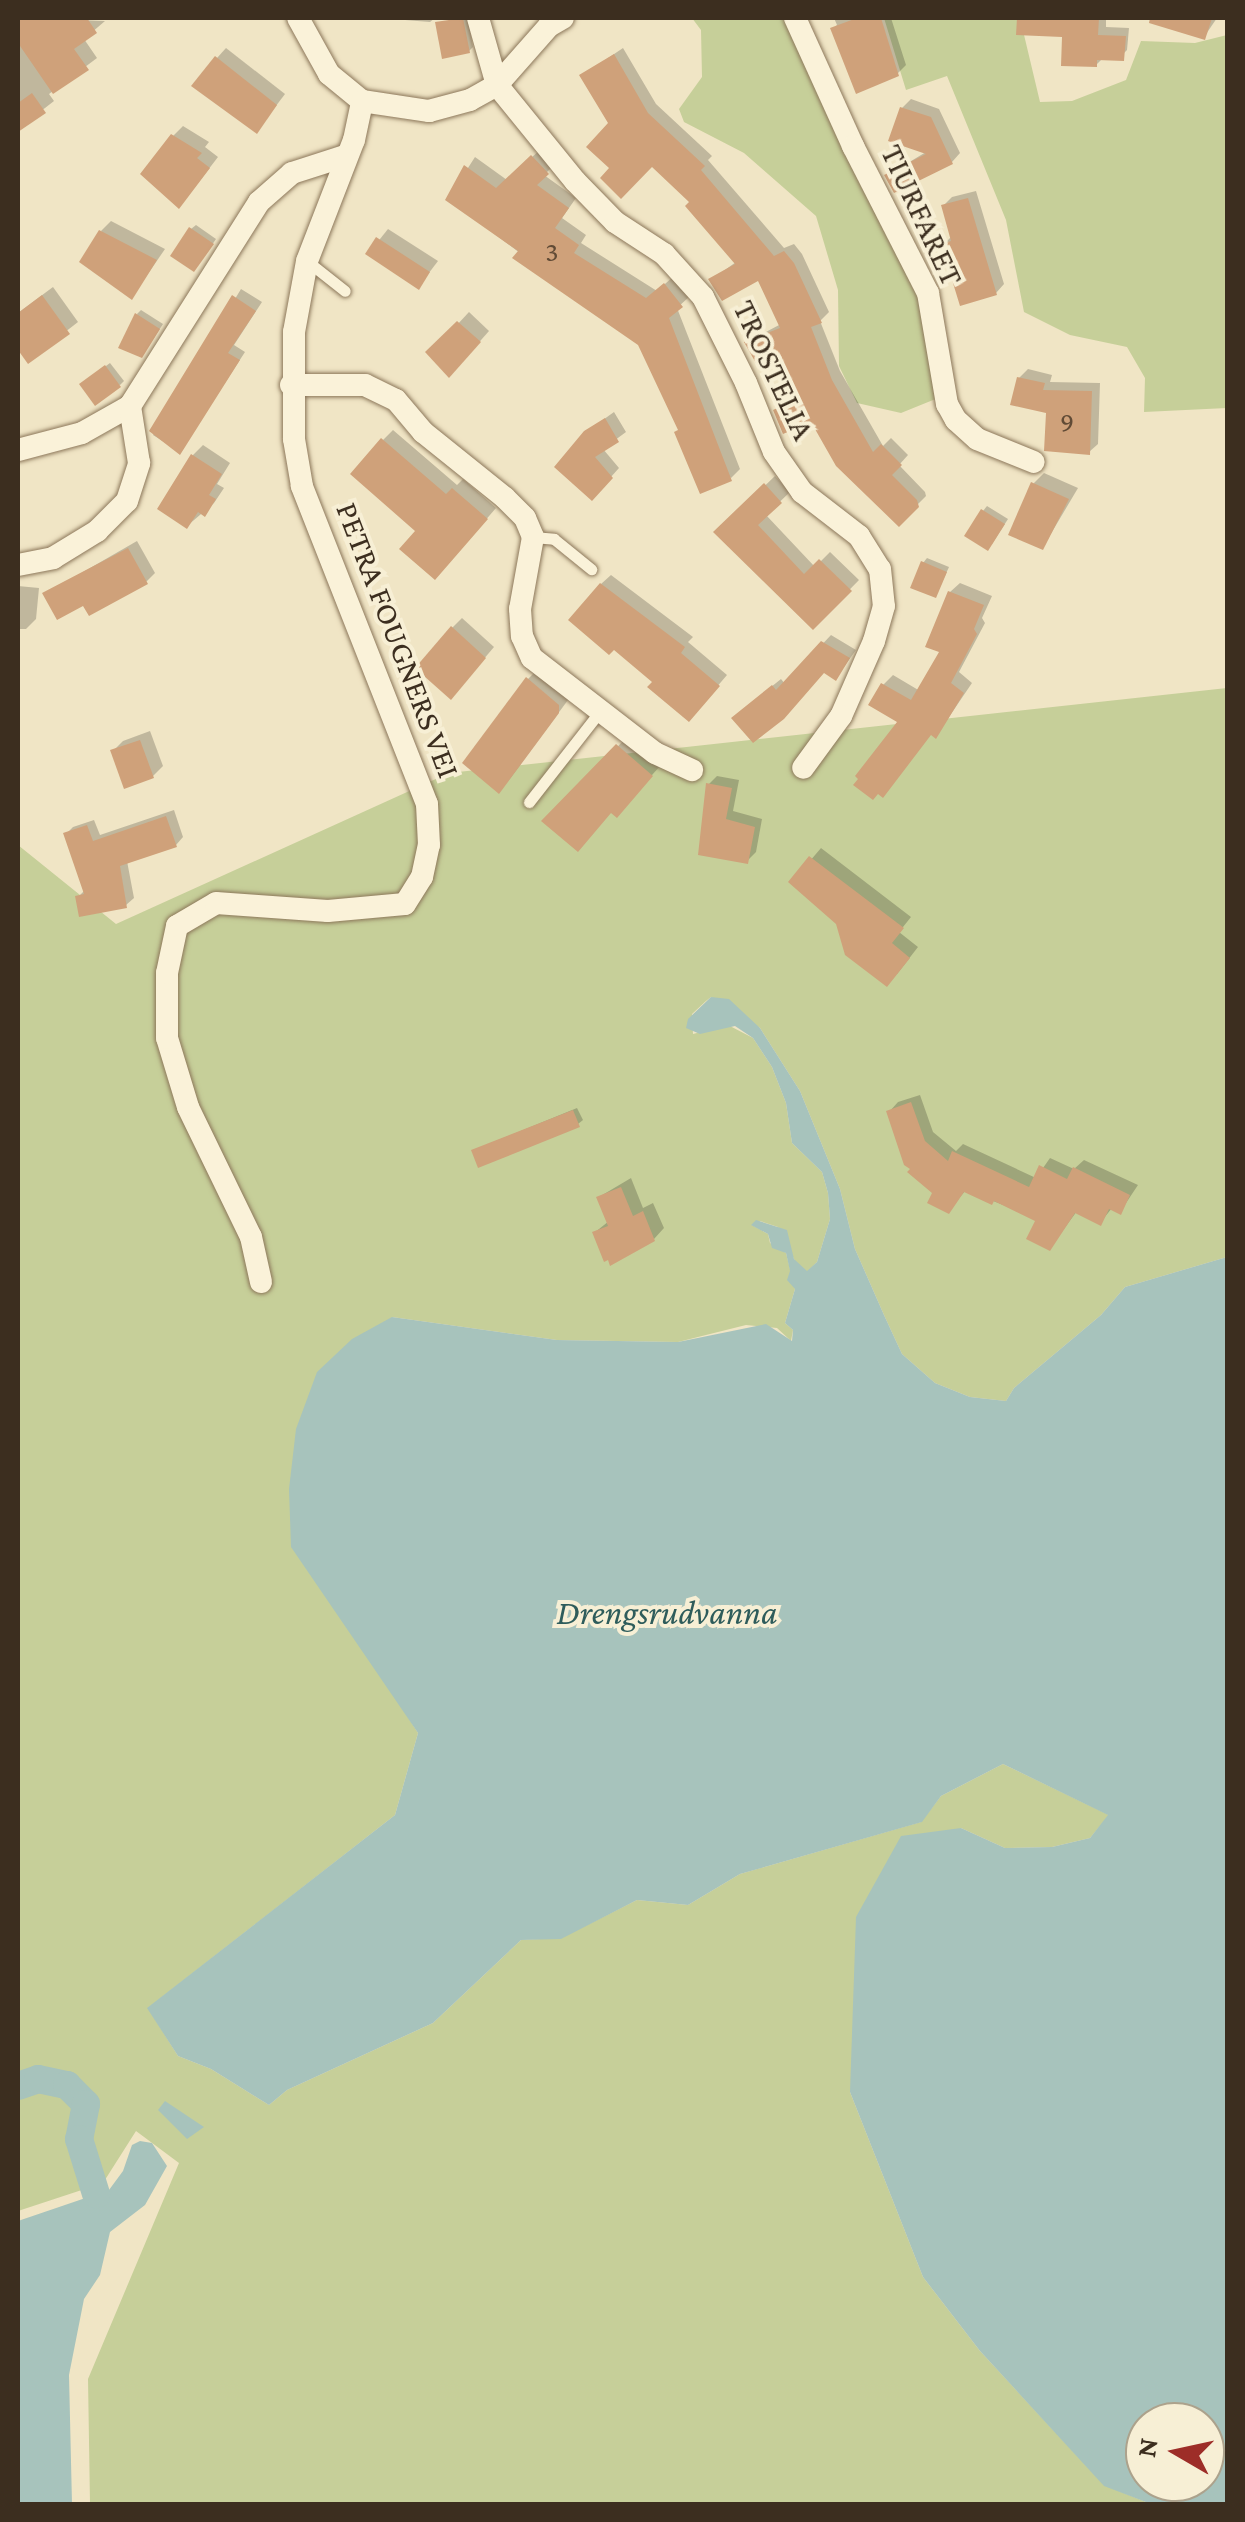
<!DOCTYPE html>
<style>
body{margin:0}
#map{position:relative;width:1245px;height:2522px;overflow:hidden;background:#f0e5c5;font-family:"Crimson Pro",serif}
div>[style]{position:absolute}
.green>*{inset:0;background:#c6cf99}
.water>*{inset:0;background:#a7c3bc}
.shadow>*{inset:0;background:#0003}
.canal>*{height:28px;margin:-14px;padding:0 14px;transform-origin:14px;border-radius:14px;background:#a7c3bc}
.building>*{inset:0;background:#cfa17a}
.roads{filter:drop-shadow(0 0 2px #8c775a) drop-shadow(0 0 2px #8c775a)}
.lane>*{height:11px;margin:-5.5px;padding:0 5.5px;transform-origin:5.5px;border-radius:5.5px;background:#faf2d9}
.street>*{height:22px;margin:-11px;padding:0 11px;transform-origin:11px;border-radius:11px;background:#faf2d9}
span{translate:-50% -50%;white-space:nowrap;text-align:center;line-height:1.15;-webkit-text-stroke:8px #f7efd5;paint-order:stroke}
.number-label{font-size:28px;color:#614b36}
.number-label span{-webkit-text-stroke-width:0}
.street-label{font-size:32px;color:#3c2e1f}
.water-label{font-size:35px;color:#2e5c5b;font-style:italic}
.frame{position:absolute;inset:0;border:20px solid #3c2e1f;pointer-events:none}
.north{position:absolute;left:1125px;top:2402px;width:100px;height:100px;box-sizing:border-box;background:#f7efd5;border:2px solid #aca28c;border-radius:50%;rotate:279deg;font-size:28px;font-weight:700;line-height:40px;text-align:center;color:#3c2e1f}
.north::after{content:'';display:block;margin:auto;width:35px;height:45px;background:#9d2d28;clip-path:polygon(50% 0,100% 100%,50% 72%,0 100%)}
</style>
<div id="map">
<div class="green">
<i style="clip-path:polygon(692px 18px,788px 18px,918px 286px,938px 398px,901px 413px,857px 403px,839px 366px,838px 290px,816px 216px,744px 153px,684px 122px,679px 109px,702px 77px,701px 30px)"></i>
<i style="clip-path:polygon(884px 18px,1020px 18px,1040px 102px,1072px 101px,1126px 80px,1141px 41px,1195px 43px,1227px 35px,1227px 408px,1144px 412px,1145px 378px,1127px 347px,1070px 335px,1024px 312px,1006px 220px,947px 76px,906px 90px)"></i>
<i style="clip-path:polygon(1227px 688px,1227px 1257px,1125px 1287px,1101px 1315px,1014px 1388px,1006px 1401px,970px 1397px,935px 1383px,902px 1354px,884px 1315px,855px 1249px,840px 1189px,800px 1091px,760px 1028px,711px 997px,706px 1001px,692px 1014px,693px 1034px,728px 1025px,753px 1038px,772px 1067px,786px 1103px,792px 1143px,822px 1172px,828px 1193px,830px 1219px,817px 1262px,807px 1272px,798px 1267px,778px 1227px,760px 1221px,752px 1225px,768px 1234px,770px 1243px,786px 1253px,795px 1289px,785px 1323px,793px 1330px,791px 1341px,777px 1328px,746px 1325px,678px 1342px,557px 1340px,392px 1317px,366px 1651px,418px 1733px,395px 1815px,148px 2008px,178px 2056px,211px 2069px,269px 2105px,287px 2090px,433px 2023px,521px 1940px,561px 1938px,637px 1900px,688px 1905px,740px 1874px,921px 1822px,941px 1796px,1003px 1764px,1109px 1815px,1090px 1838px,1052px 1847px,1005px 1848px,961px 1828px,850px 2092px,923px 2277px,980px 2351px,1104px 2485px,1151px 2504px,90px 2504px,88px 2379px,179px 2163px,136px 2131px,103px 2183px,18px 2211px,18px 845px,116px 924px,449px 773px)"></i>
</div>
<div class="water">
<i style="clip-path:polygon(evenodd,711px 997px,729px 999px,760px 1028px,800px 1091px,840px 1189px,855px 1249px,884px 1315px,902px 1354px,935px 1383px,970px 1397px,1006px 1401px,1014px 1388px,1101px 1315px,1125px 1287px,1227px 1257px,1227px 2504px,1151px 2504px,1104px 2486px,980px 2351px,923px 2277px,850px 2092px,856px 1917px,901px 1836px,961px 1828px,1005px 1848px,1052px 1847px,1090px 1838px,1108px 1815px,1003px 1764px,941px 1796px,922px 1822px,740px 1874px,688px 1905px,637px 1900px,561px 1939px,521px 1940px,433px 2023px,287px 2090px,269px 2105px,211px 2069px,178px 2056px,147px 2008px,395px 1815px,418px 1733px,291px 1547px,289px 1489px,296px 1429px,317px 1372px,352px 1339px,392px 1317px,557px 1340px,678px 1342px,766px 1324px,792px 1341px,793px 1330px,785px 1323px,795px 1289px,787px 1280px,790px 1271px,786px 1253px,772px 1248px,768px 1234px,751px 1225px,756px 1220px,787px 1230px,794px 1259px,807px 1271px,817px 1262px,830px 1219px,828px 1193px,822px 1172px,792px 1143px,786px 1103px,772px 1067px,753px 1038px,735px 1026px,700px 1034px,686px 1028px,688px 1019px,711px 997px,1145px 2422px,1205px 2422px,1205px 2482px,1145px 2482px,1145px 2422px)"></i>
<i style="clip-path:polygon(165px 2101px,204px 2127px,187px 2139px,158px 2110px)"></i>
<i style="clip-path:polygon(140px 2141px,152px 2143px,167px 2166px,145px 2205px,110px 2232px,100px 2275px,84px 2299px,69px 2375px,72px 2504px,18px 2504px,18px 2221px,109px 2190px,123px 2171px,132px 2145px)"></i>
</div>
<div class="shadow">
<i style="clip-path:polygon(18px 18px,105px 21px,84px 39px,97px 58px,49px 94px,54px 101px,18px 129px)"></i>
<i style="clip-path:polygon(380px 18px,435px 18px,430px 22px)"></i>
<i style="clip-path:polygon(468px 18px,473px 47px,469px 51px,438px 23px)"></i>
<i style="clip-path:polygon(834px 18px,891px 18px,906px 65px,897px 74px,833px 29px,837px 25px)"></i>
<i style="clip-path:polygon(1053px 18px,1106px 18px,1106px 27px,1129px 28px,1127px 50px,1118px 59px,1103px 58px,1096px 65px,1064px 34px,1052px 34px)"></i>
<i style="clip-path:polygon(1164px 18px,1217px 18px,1204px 37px,1162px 24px)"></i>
<i style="clip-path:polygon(226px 48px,285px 94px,257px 131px,217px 58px)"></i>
<i style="clip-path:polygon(623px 48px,656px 104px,712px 156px,708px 160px,784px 248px,794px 244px,802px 254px,829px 312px,820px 321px,840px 371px,883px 446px,891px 438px,908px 455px,899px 465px,925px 492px,926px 496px,899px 523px,812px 419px,776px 410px,799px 395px,782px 353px,747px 342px,781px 324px,759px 277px,711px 280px,736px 262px,692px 202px,652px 164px,613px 168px,611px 123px,583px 75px)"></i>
<i style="clip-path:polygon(911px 99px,939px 109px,960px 153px,952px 162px,888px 175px,926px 152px,902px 108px)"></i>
<i style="clip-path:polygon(183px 126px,209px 142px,205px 147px,218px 157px,188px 196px,173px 136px)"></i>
<i style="clip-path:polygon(542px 148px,556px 163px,544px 175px,576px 198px,562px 218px,586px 235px,581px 243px,657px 291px,674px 276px,690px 296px,677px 308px,740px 469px,731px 478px,680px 429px,640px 343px,448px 199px,475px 157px,507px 180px)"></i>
<i style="clip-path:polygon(976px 191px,1004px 284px,996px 293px,943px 245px,952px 236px,944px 205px,952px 197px)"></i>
<i style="clip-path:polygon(111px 221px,165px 249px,132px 297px,101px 231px)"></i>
<i style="clip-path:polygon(196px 225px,216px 239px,198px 265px,191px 229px)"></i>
<i style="clip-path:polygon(388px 229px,438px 261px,419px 286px,368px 254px)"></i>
<i style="clip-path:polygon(53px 287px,78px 322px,28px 361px,18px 346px,18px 313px)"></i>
<i style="clip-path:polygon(241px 289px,262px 302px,234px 345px,245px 352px,180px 452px,153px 435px)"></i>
<i style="clip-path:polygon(141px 310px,163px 324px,146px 350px,137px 314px)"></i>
<i style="clip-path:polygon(469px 312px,489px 331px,459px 365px,430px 354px)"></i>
<i style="clip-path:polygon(110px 363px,124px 381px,120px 385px,87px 380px)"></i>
<i style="clip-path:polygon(1028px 369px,1052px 375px,1050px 382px,1100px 383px,1098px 444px,1089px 452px,1019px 378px)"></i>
<i style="clip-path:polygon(614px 412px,626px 432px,603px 449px,619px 468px,592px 498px,586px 432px)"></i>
<i style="clip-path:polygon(393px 430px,457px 485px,463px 479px,496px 508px,445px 567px,418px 531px,383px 440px)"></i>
<i style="clip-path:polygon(203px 445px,230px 463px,217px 484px,224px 488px,214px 503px,187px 526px,193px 455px)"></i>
<i style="clip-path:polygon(1044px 473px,1078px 488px,1043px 547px,1034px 483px)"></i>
<i style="clip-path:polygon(775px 476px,790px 492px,766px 515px,815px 567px,830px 552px,859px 580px,813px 627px,717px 532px)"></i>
<i style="clip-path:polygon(987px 506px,1008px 519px,992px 544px,983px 511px)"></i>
<i style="clip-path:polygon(137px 541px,155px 573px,146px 582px,84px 602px,45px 594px)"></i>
<i style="clip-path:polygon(927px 558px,949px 567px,936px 596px,923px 563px)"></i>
<i style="clip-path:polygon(611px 575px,693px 637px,688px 642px,727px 675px,698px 709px,614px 647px,601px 584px)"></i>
<i style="clip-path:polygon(960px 583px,992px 596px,982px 618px,985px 623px,959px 672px,972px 683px,936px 736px,900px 721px,883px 685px,893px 675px,920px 691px,943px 651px,950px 592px)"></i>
<i style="clip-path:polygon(18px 586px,39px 588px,36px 619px,26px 629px,18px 629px)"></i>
<i style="clip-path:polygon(462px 618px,494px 647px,460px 687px,452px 628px)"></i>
<i style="clip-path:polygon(831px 635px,856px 650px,836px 678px,824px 670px,741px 711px,781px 679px,785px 684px)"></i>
<i style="clip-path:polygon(538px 669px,568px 694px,568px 700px,509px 780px,528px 679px)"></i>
<i style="clip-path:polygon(150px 731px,163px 766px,153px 776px,113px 751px,123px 741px)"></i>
<i style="clip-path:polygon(628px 736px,661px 765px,626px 804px,545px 821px)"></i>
<i style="clip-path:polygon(717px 776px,739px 780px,733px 811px,762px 819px,756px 852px,747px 861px,700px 853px,709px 784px)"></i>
<i style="clip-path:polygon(174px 810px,183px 837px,176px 845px,127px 861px,134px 898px,126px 905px,78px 897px,85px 890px,66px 834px,73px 827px,94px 820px,100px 835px)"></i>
<i style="clip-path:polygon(821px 848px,911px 917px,899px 932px,918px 947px,897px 974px,792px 882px)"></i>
<i style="clip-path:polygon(920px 1095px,933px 1132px,956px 1151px,963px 1144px,1036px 1178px,1050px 1158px,1074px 1169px,1084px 1160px,1138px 1185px,1120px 1212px,1112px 1208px,1100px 1223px,1077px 1211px,1050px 1248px,1038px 1219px,966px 1190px,948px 1211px,913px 1168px,889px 1112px,898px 1102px)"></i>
<i style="clip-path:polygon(577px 1108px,583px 1120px,578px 1124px,474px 1150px)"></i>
<i style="clip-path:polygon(631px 1178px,643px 1208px,653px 1203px,664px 1228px,654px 1239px,594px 1233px,609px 1221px,599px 1197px)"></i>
</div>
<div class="canal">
<i style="left:18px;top:2086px;width:21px;rotate:-19deg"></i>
<i style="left:38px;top:2079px;width:30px;rotate:12deg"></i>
<i style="left:67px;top:2085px;width:27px;rotate:45deg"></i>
<i style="left:86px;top:2104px;width:36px;rotate:101deg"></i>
<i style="left:79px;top:2139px;width:58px;rotate:72.8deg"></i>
</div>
<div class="building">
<i style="clip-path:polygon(18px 18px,87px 18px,97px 33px,74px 49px,89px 70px,53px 94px,18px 43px)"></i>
<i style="clip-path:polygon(463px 18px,470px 53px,442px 59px,435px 22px)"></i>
<i style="clip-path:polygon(857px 18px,881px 18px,899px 76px,856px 94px,830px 28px)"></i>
<i style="clip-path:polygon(1017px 18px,1099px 18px,1098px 35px,1126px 36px,1124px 61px,1097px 60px,1097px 67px,1061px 66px,1062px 37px,1016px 35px)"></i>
<i style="clip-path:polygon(1150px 18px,1212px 18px,1205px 40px,1149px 23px)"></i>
<i style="clip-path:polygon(614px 54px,648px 113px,705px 166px,701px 170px,774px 256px,784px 251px,794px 263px,822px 323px,811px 327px,832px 380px,873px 452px,881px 444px,902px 465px,892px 475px,917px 500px,919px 507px,899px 527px,836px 466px,811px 422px,783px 434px,773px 410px,798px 399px,781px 356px,757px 365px,744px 342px,780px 328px,758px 281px,722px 301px,708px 279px,735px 264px,685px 206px,689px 202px,652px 167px,621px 199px,600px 178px,609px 168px,586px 147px,608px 123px,579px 75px)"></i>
<i style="clip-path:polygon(215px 56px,277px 105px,257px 134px,191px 86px)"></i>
<i style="clip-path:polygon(32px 93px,46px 113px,18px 132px,18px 103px)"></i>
<i style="clip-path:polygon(900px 107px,931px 117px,953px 164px,894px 193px,884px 175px,926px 154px,888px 141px)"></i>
<i style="clip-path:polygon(171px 134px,202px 153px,197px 158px,210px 168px,179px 209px,140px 174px)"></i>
<i style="clip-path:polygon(531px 155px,549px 174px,537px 185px,569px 208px,555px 228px,579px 245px,574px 253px,646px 298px,664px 283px,683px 307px,669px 318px,732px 481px,700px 494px,674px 432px,678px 430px,638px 345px,512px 258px,518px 251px,445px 200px,464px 165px,496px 188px)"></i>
<i style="clip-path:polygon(968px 198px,997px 295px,960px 306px,941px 244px,951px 241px,941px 205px)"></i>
<i style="clip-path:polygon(189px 227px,214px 244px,194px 272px,170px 256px)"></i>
<i style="clip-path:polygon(99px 230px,157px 260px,132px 300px,79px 262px)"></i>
<i style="clip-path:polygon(376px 237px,430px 272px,419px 290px,365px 254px)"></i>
<i style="clip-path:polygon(42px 295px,70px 334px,28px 364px,18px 350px,18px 313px)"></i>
<i style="clip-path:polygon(232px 295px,256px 311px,228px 353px,240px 360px,180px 455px,149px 431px)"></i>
<i style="clip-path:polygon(135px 313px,160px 329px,142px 358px,118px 348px)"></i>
<i style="clip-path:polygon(457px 321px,481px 342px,449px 378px,425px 352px)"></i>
<i style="clip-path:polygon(105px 365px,121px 387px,95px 406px,79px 384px)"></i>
<i style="clip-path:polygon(1017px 377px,1045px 383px,1043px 390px,1092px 391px,1090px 455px,1044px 451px,1046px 413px,1010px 405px)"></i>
<i style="clip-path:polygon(605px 418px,619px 442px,595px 457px,613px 478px,592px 501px,554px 467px,584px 431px)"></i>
<i style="clip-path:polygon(381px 438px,446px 494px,452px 488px,488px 519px,435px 580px,399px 549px,415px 531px,350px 474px)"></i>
<i style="clip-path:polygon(191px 454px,222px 474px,209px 495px,216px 499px,205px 517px,198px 512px,187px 529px,157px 509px)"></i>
<i style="clip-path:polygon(1031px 482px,1069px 499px,1043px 550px,1008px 535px)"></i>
<i style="clip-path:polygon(764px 483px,782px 503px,758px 525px,804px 574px,819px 559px,852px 591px,813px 630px,713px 532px)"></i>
<i style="clip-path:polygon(981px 509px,1005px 524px,988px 551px,964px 536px)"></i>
<i style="clip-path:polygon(128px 548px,148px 584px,89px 616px,83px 606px,57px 620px,42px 593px)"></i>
<i style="clip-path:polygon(921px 561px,947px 572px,936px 598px,910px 588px)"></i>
<i style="clip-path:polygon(600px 583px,685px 647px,681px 653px,720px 686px,689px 722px,647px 687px,652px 682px,614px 650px,609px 655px,568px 620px)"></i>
<i style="clip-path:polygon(948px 591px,984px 605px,974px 629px,977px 634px,951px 683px,964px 693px,936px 739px,931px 735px,883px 798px,878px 794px,873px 800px,853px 785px,858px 779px,855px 776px,897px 722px,868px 705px,881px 683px,911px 700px,939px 652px,925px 647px)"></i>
<i style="clip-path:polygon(451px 626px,486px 658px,451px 700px,415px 668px)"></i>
<i style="clip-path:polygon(821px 641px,850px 658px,836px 681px,824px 673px,784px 719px,753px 743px,731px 718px,772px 685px,776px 690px)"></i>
<i style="clip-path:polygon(526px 677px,559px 705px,559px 713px,499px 794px,462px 763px)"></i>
<i style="clip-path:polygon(140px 740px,154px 778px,124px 789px,110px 750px)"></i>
<i style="clip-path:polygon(616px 744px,653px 776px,617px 818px,611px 813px,578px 852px,541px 821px)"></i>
<i style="clip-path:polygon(706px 783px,732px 788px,726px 819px,755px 827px,748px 864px,698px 855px)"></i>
<i style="clip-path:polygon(166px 816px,177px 847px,120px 866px,127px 908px,79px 917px,75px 896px,84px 894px,63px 833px,87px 825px,93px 841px)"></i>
<i style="clip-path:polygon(809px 856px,904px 928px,892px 943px,910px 958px,887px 987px,845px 955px,836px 924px,788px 882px)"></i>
<i style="clip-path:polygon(911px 1102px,925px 1141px,948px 1161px,952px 1151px,1029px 1187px,1039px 1165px,1067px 1179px,1073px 1167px,1130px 1195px,1121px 1215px,1109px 1209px,1101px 1226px,1075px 1213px,1050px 1251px,1026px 1239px,1035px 1221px,994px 1201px,992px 1205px,964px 1192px,949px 1214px,927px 1203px,932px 1193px,907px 1172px,910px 1169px,904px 1165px,886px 1111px)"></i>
<i style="clip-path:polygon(573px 1110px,580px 1127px,478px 1168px,471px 1150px)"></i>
<i style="clip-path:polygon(621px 1187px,633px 1216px,643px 1211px,655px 1241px,610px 1266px,608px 1260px,604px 1262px,592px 1232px,608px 1226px,596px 1197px)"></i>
</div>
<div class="roads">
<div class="lane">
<i style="left:307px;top:261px;width:48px;rotate:38.3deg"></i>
<i style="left:533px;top:537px;width:21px;rotate:5deg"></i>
<i style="left:554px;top:539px;width:48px;rotate:39deg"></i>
<i style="left:529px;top:802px;width:115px;rotate:-52deg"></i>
</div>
<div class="street">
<i style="left:298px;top:18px;width:64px;rotate:61deg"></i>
<i style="left:329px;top:74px;width:43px;rotate:39.3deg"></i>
<i style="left:362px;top:101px;width:68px;rotate:8.5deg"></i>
<i style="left:429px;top:111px;width:42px;rotate:-15deg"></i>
<i style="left:470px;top:100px;width:31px;rotate:-29deg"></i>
<i style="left:497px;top:85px;width:79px;rotate:-48.6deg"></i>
<i style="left:549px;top:26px;width:16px;rotate:-30deg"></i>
<i style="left:478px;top:18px;width:70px;rotate:74.2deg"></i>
<i style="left:497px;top:85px;width:124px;rotate:50.9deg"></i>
<i style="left:575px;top:181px;width:57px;rotate:45.7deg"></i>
<i style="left:615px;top:222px;width:59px;rotate:33.1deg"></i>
<i style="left:664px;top:254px;width:58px;rotate:47.8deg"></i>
<i style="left:703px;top:297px;width:96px;rotate:63.4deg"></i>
<i style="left:746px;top:383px;width:74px;rotate:67.9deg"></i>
<i style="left:774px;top:452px;width:49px;rotate:55deg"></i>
<i style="left:802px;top:492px;width:72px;rotate:37.7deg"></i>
<i style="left:859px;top:536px;width:39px;rotate:58deg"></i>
<i style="left:880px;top:569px;width:37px;rotate:84deg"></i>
<i style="left:884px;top:606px;width:36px;rotate:106deg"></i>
<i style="left:874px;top:641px;width:82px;rotate:113.7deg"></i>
<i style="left:841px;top:716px;width:64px;rotate:126.2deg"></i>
<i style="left:795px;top:18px;width:141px;rotate:65.6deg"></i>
<i style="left:853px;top:146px;width:165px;rotate:63deg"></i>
<i style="left:928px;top:293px;width:113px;rotate:80.3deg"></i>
<i style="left:947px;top:404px;width:18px;rotate:61deg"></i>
<i style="left:956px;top:420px;width:28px;rotate:42deg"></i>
<i style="left:977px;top:439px;width:61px;rotate:22deg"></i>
<i style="left:291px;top:385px;width:74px"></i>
<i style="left:365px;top:385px;width:34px;rotate:26deg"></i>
<i style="left:396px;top:400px;width:42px;rotate:49.8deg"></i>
<i style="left:423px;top:432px;width:105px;rotate:38.8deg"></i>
<i style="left:505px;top:498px;width:28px;rotate:45deg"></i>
<i style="left:525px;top:518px;width:21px;rotate:67deg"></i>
<i style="left:533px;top:537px;width:73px;rotate:100.2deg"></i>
<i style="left:520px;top:609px;width:27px;rotate:86deg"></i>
<i style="left:522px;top:636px;width:24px;rotate:66deg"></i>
<i style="left:532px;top:658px;width:155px;rotate:37.7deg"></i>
<i style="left:655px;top:753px;width:41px;rotate:24.7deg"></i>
<i style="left:18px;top:450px;width:66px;rotate:-14.9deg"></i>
<i style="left:82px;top:433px;width:55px;rotate:-29.4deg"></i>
<i style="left:130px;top:406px;width:241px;rotate:-57.7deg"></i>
<i style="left:259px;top:202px;width:44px;rotate:-41.3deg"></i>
<i style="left:292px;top:173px;width:56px;rotate:-17.8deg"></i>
<i style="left:18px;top:565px;width:36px;rotate:-11deg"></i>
<i style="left:53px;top:558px;width:52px;rotate:-31.5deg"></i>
<i style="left:97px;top:531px;width:42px;rotate:-45deg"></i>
<i style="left:127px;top:501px;width:40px;rotate:-72deg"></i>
<i style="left:139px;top:463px;width:58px;rotate:-99deg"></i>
<i style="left:261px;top:1282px;width:46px;rotate:-102.5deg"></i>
<i style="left:251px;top:1237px;width:144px;rotate:-115.9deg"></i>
<i style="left:188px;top:1107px;width:72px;rotate:-106.9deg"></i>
<i style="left:167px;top:1038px;width:65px;rotate:-90deg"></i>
<i style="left:167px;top:973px;width:48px;rotate:-78deg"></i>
<i style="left:177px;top:926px;width:45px;rotate:-30.5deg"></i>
<i style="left:216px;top:903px;width:112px;rotate:4.1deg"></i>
<i style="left:328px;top:911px;width:77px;rotate:-5.2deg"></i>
<i style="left:405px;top:904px;width:32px;rotate:-58deg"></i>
<i style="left:422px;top:877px;width:33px;rotate:-78deg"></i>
<i style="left:429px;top:845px;width:41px;rotate:-92.8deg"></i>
<i style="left:427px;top:804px;width:342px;rotate:-111.5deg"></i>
<i style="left:302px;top:486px;width:48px;rotate:-99.7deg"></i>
<i style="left:294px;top:439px;width:107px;rotate:-90deg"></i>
<i style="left:294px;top:332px;width:72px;rotate:-79.6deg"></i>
<i style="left:307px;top:261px;width:130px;rotate:-68.8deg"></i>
<i style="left:354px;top:140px;width:40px;rotate:-78deg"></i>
</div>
</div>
<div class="number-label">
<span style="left:552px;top:252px">3</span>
<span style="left:1067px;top:422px">9</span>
</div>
<div class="street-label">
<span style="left:922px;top:215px;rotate:65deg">TIURFARET</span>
<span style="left:774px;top:370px;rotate:65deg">TROSTELIA</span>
<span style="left:398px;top:640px;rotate:69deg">PETRA FOUGNERS VEI</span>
</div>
<div class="water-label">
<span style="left:667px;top:1613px">Drengsrudvanna</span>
</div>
<div class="frame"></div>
<div class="north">N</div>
</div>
